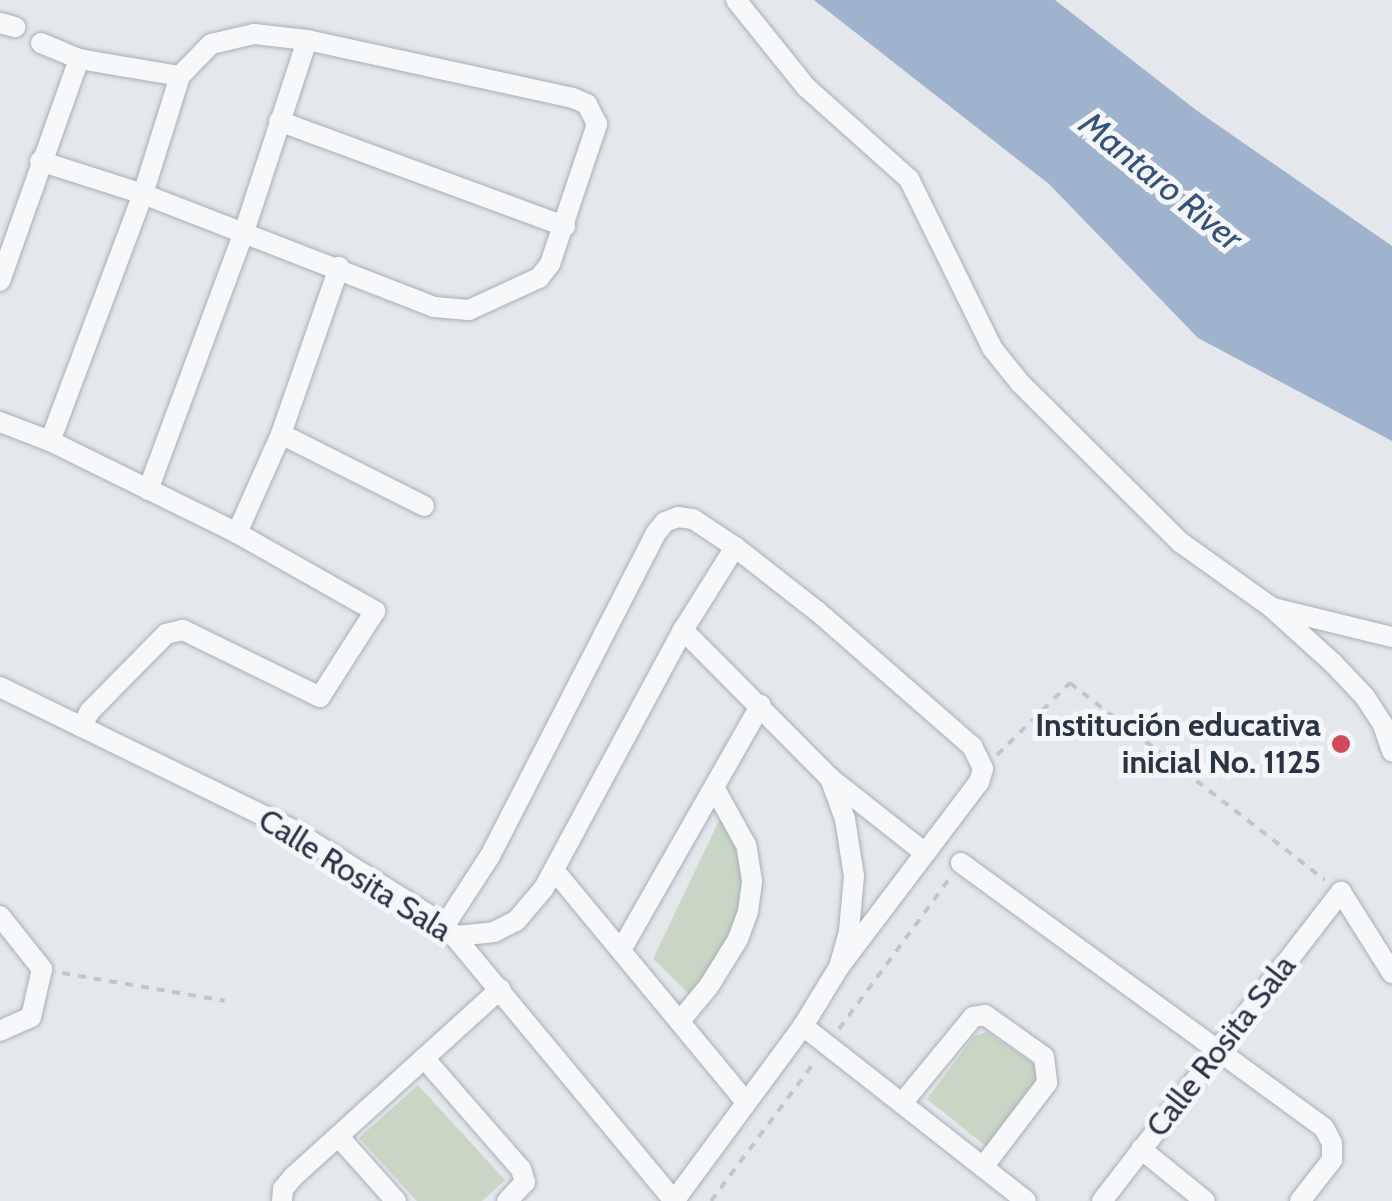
<!DOCTYPE html>
<meta charset="utf-8">
<style>
body{margin:0}
#map{position:relative;width:1392px;height:1201px;overflow:hidden;background:#e4e7ec;font-family:Cabin,sans-serif}
div>[style]{position:absolute}
.green>*{inset:0;background:#c9d6c5}
.water>*{inset:0;background:#9fb4cc}
.path>*{height:4px;margin-top:-2px;transform-origin:0;background:repeating-linear-gradient(90deg,#c2c5cb 0 8px,transparent 0 16px)}
.roads{filter:drop-shadow(0 0 2px #a9aeb7) drop-shadow(0 0 2px #a9aeb7)}
.minor>*{height:20px;margin:-10px;padding:0 10px;transform-origin:10px;border-radius:10px;background:#f7f8fa}
.dots>*{width:28px;height:28px;translate:-50% -50%;box-sizing:border-box;border:5px solid #f4f6f9;border-radius:50%}
span{translate:-50% -50%;white-space:nowrap;text-align:center;line-height:1.15;-webkit-text-stroke:10px #f4f6f9;paint-order:stroke}
.poi-label{font-size:32px;color:#2b3445;font-weight:700}
.right{translate:-100% -50%;text-align:right}
.street-label{font-size:32px;color:#2b3445}
.water-label{font-size:35px;color:#34527a;font-style:italic}
</style>
<div id="map">
<div class="green">
<i style="clip-path:polygon(725px 808px,743px 850px,748px 894px,738px 931px,694px 999px,653px 959px)"></i>
<i style="clip-path:polygon(987px 1032px,1038px 1067px,1041px 1081px,988px 1148px,927px 1099px,974px 1036px)"></i>
<i style="clip-path:polygon(418px 1085px,505px 1180px,482px 1201px,417px 1201px,359px 1138px)"></i>
</div>
<div class="water">
<i style="clip-path:polygon(814px 0,1055px 0,1196px 110px,1392px 246px,1392px 441px,1198px 338px,1049px 184px)"></i>
</div>
<div class="path">
<i style="left:997px;top:755px;width:103px;rotate:-44.6deg"></i>
<i style="left:1070px;top:683px;width:322px;rotate:37.7deg"></i>
<i style="left:62px;top:973px;width:165px;rotate:9.7deg"></i>
<i style="left:839px;top:1029px;width:186px;rotate:-53.7deg"></i>
<i style="left:711px;top:1201px;width:176px;rotate:-53.3deg"></i>
</div>
<div class="roads">
<div class="minor">
<i style="left:736px;top:0;width:112px;rotate:51.2deg"></i>
<i style="left:806px;top:87px;width:138px;rotate:41.8deg"></i>
<i style="left:909px;top:179px;width:188px;rotate:63.8deg"></i>
<i style="left:992px;top:348px;width:45px;rotate:51.3deg"></i>
<i style="left:1020px;top:383px;width:226px;rotate:44.8deg"></i>
<i style="left:1180px;top:542px;width:112px;rotate:35.5deg"></i>
<i style="left:1271px;top:607px;width:84px;rotate:42.1deg"></i>
<i style="left:1333px;top:663px;width:47px;rotate:46.7deg"></i>
<i style="left:1365px;top:697px;width:33px;rotate:57deg"></i>
<i style="left:1383px;top:725px;width:28px;rotate:71deg"></i>
<i style="left:0;top:23px;width:16px;rotate:15deg"></i>
<i style="left:41px;top:43px;width:41px;rotate:22.8deg"></i>
<i style="left:79px;top:59px;width:102px;rotate:9.6deg"></i>
<i style="left:279px;top:121px;width:305px;rotate:20.2deg"></i>
<i style="left:40px;top:161px;width:108px;rotate:17.8deg"></i>
<i style="left:143px;top:194px;width:312px;rotate:21.2deg"></i>
<i style="left:434px;top:307px;width:35px;rotate:5deg"></i>
<i style="left:469px;top:310px;width:77px;rotate:-24.6deg"></i>
<i style="left:539px;top:278px;width:18px;rotate:-52deg"></i>
<i style="left:550px;top:264px;width:148px;rotate:-71.4deg"></i>
<i style="left:597px;top:124px;width:22px;rotate:-117deg"></i>
<i style="left:587px;top:104px;width:15px;rotate:-157deg"></i>
<i style="left:573px;top:98px;width:272px;rotate:-167.7deg"></i>
<i style="left:307px;top:40px;width:53px;rotate:-173.5deg"></i>
<i style="left:254px;top:34px;width:44px;rotate:166.9deg"></i>
<i style="left:211px;top:44px;width:45px;rotate:134.1deg"></i>
<i style="left:180px;top:76px;width:124px;rotate:107.4deg"></i>
<i style="left:143px;top:194px;width:264px;rotate:110.6deg"></i>
<i style="left:0;top:281px;width:236px;rotate:-70.4deg"></i>
<i style="left:0;top:422px;width:53px;rotate:20.8deg"></i>
<i style="left:50px;top:441px;width:208px;rotate:26.2deg"></i>
<i style="left:237px;top:533px;width:159px;rotate:29.5deg"></i>
<i style="left:375px;top:611px;width:102px;rotate:122.6deg"></i>
<i style="left:320px;top:697px;width:153px;rotate:-153.9deg"></i>
<i style="left:183px;top:630px;width:17px;rotate:167deg"></i>
<i style="left:166px;top:634px;width:108px;rotate:134.6deg"></i>
<i style="left:90px;top:711px;width:18px;rotate:119deg"></i>
<i style="left:281px;top:434px;width:160px;rotate:26.7deg"></i>
<i style="left:148px;top:490px;width:275px;rotate:-69.6deg"></i>
<i style="left:244px;top:232px;width:202px;rotate:-71.8deg"></i>
<i style="left:237px;top:533px;width:108px;rotate:-66deg"></i>
<i style="left:281px;top:434px;width:177px;rotate:-70.8deg"></i>
<i style="left:1273px;top:608px;width:122px;rotate:13.7deg"></i>
<i style="left:0;top:687px;width:326px;rotate:26deg"></i>
<i style="left:293px;top:830px;width:179px;rotate:32deg"></i>
<i style="left:445px;top:925px;width:359px;rotate:50.3deg"></i>
<i style="left:830px;top:778px;width:121px;rotate:38.3deg"></i>
<i style="left:961px;top:863px;width:449px;rotate:36.1deg"></i>
<i style="left:1324px;top:1128px;width:17px;rotate:62deg"></i>
<i style="left:1332px;top:1143px;width:17px;rotate:90deg"></i>
<i style="left:1332px;top:1160px;width:52px;rotate:128deg"></i>
<i style="left:554px;top:870px;width:301px;rotate:50.4deg"></i>
<i style="left:0;top:916px;width:68px;rotate:51.6deg"></i>
<i style="left:42px;top:969px;width:49px;rotate:102.9deg"></i>
<i style="left:31px;top:1017px;width:34px;rotate:156deg"></i>
<i style="left:445px;top:925px;width:82px;rotate:-56.9deg"></i>
<i style="left:490px;top:856px;width:363px;rotate:-62.8deg"></i>
<i style="left:656px;top:533px;width:14px;rotate:-51deg"></i>
<i style="left:665px;top:522px;width:14px;rotate:-21deg"></i>
<i style="left:678px;top:517px;width:15px;rotate:8deg"></i>
<i style="left:693px;top:519px;width:50px;rotate:33.7deg"></i>
<i style="left:735px;top:547px;width:104px;rotate:38deg"></i>
<i style="left:817px;top:611px;width:206px;rotate:41.1deg"></i>
<i style="left:972px;top:746px;width:25px;rotate:64deg"></i>
<i style="left:983px;top:769px;width:14px;rotate:107deg"></i>
<i style="left:979px;top:782px;width:232px;rotate:127.1deg"></i>
<i style="left:457px;top:936px;width:37px;rotate:-6deg"></i>
<i style="left:494px;top:932px;width:25px;rotate:-27deg"></i>
<i style="left:516px;top:921px;width:43px;rotate:-49.7deg"></i>
<i style="left:544px;top:888px;width:293px;rotate:-61.7deg"></i>
<i style="left:683px;top:630px;width:98px;rotate:-57.9deg"></i>
<i style="left:621px;top:950px;width:282px;rotate:-60.3deg"></i>
<i style="left:680px;top:1021px;width:45px;rotate:-50.4deg"></i>
<i style="left:709px;top:986px;width:55px;rotate:-58.3deg"></i>
<i style="left:738px;top:939px;width:30px;rotate:-70deg"></i>
<i style="left:748px;top:911px;width:30px;rotate:-82deg"></i>
<i style="left:752px;top:881px;width:36px;rotate:-99deg"></i>
<i style="left:746px;top:845px;width:64px;rotate:-119deg"></i>
<i style="left:803px;top:1026px;width:283px;rotate:38.1deg"></i>
<i style="left:424px;top:1058px;width:147px;rotate:48.9deg"></i>
<i style="left:521px;top:1169px;width:14px;rotate:73deg"></i>
<i style="left:525px;top:1182px;width:26px;rotate:133deg"></i>
<i style="left:903px;top:1102px;width:110px;rotate:-50.5deg"></i>
<i style="left:973px;top:1017px;width:12px;rotate:-9deg"></i>
<i style="left:985px;top:1015px;width:72px;rotate:35.4deg"></i>
<i style="left:1044px;top:1057px;width:26px;rotate:83deg"></i>
<i style="left:1047px;top:1083px;width:106px;rotate:127.3deg"></i>
<i style="left:338px;top:1136px;width:87px;rotate:48.3deg"></i>
<i style="left:1141px;top:1149px;width:82px;rotate:39.1deg"></i>
<i style="left:282px;top:1201px;width:12px;rotate:-85deg"></i>
<i style="left:283px;top:1189px;width:16px;rotate:-50deg"></i>
<i style="left:293px;top:1177px;width:280px;rotate:-42.2deg"></i>
<i style="left:674px;top:1201px;width:217px;rotate:-53.6deg"></i>
<i style="left:803px;top:1026px;width:69px;rotate:-58.6deg"></i>
<i style="left:839px;top:967px;width:37px;rotate:-74deg"></i>
<i style="left:849px;top:931px;width:55px;rotate:-84.8deg"></i>
<i style="left:854px;top:876px;width:58px;rotate:-99deg"></i>
<i style="left:845px;top:819px;width:44px;rotate:-110.1deg"></i>
<i style="left:830px;top:778px;width:209px;rotate:-134.8deg"></i>
<i style="left:1102px;top:1201px;width:391px;rotate:-52.3deg"></i>
<i style="left:1341px;top:892px;width:96px;rotate:57.8deg"></i>
</div>
</div>
<div class="dots">
<i style="left:1341px;top:744px;background:#d1495b"></i>
</div>
<div class="poi-label">
<span class="right" style="left:1321px;top:744px">Institución educativa<br>inicial No. 1125</span>
</div>
<div class="street-label">
<span style="left:355px;top:875px;rotate:32deg">Calle Rosita Sala</span>
<span style="left:1221px;top:1046px;rotate:-52deg">Calle Rosita Sala</span>
</div>
<div class="water-label">
<span style="left:1161px;top:181px;rotate:39deg">Mantaro River</span>
</div>
</div>
